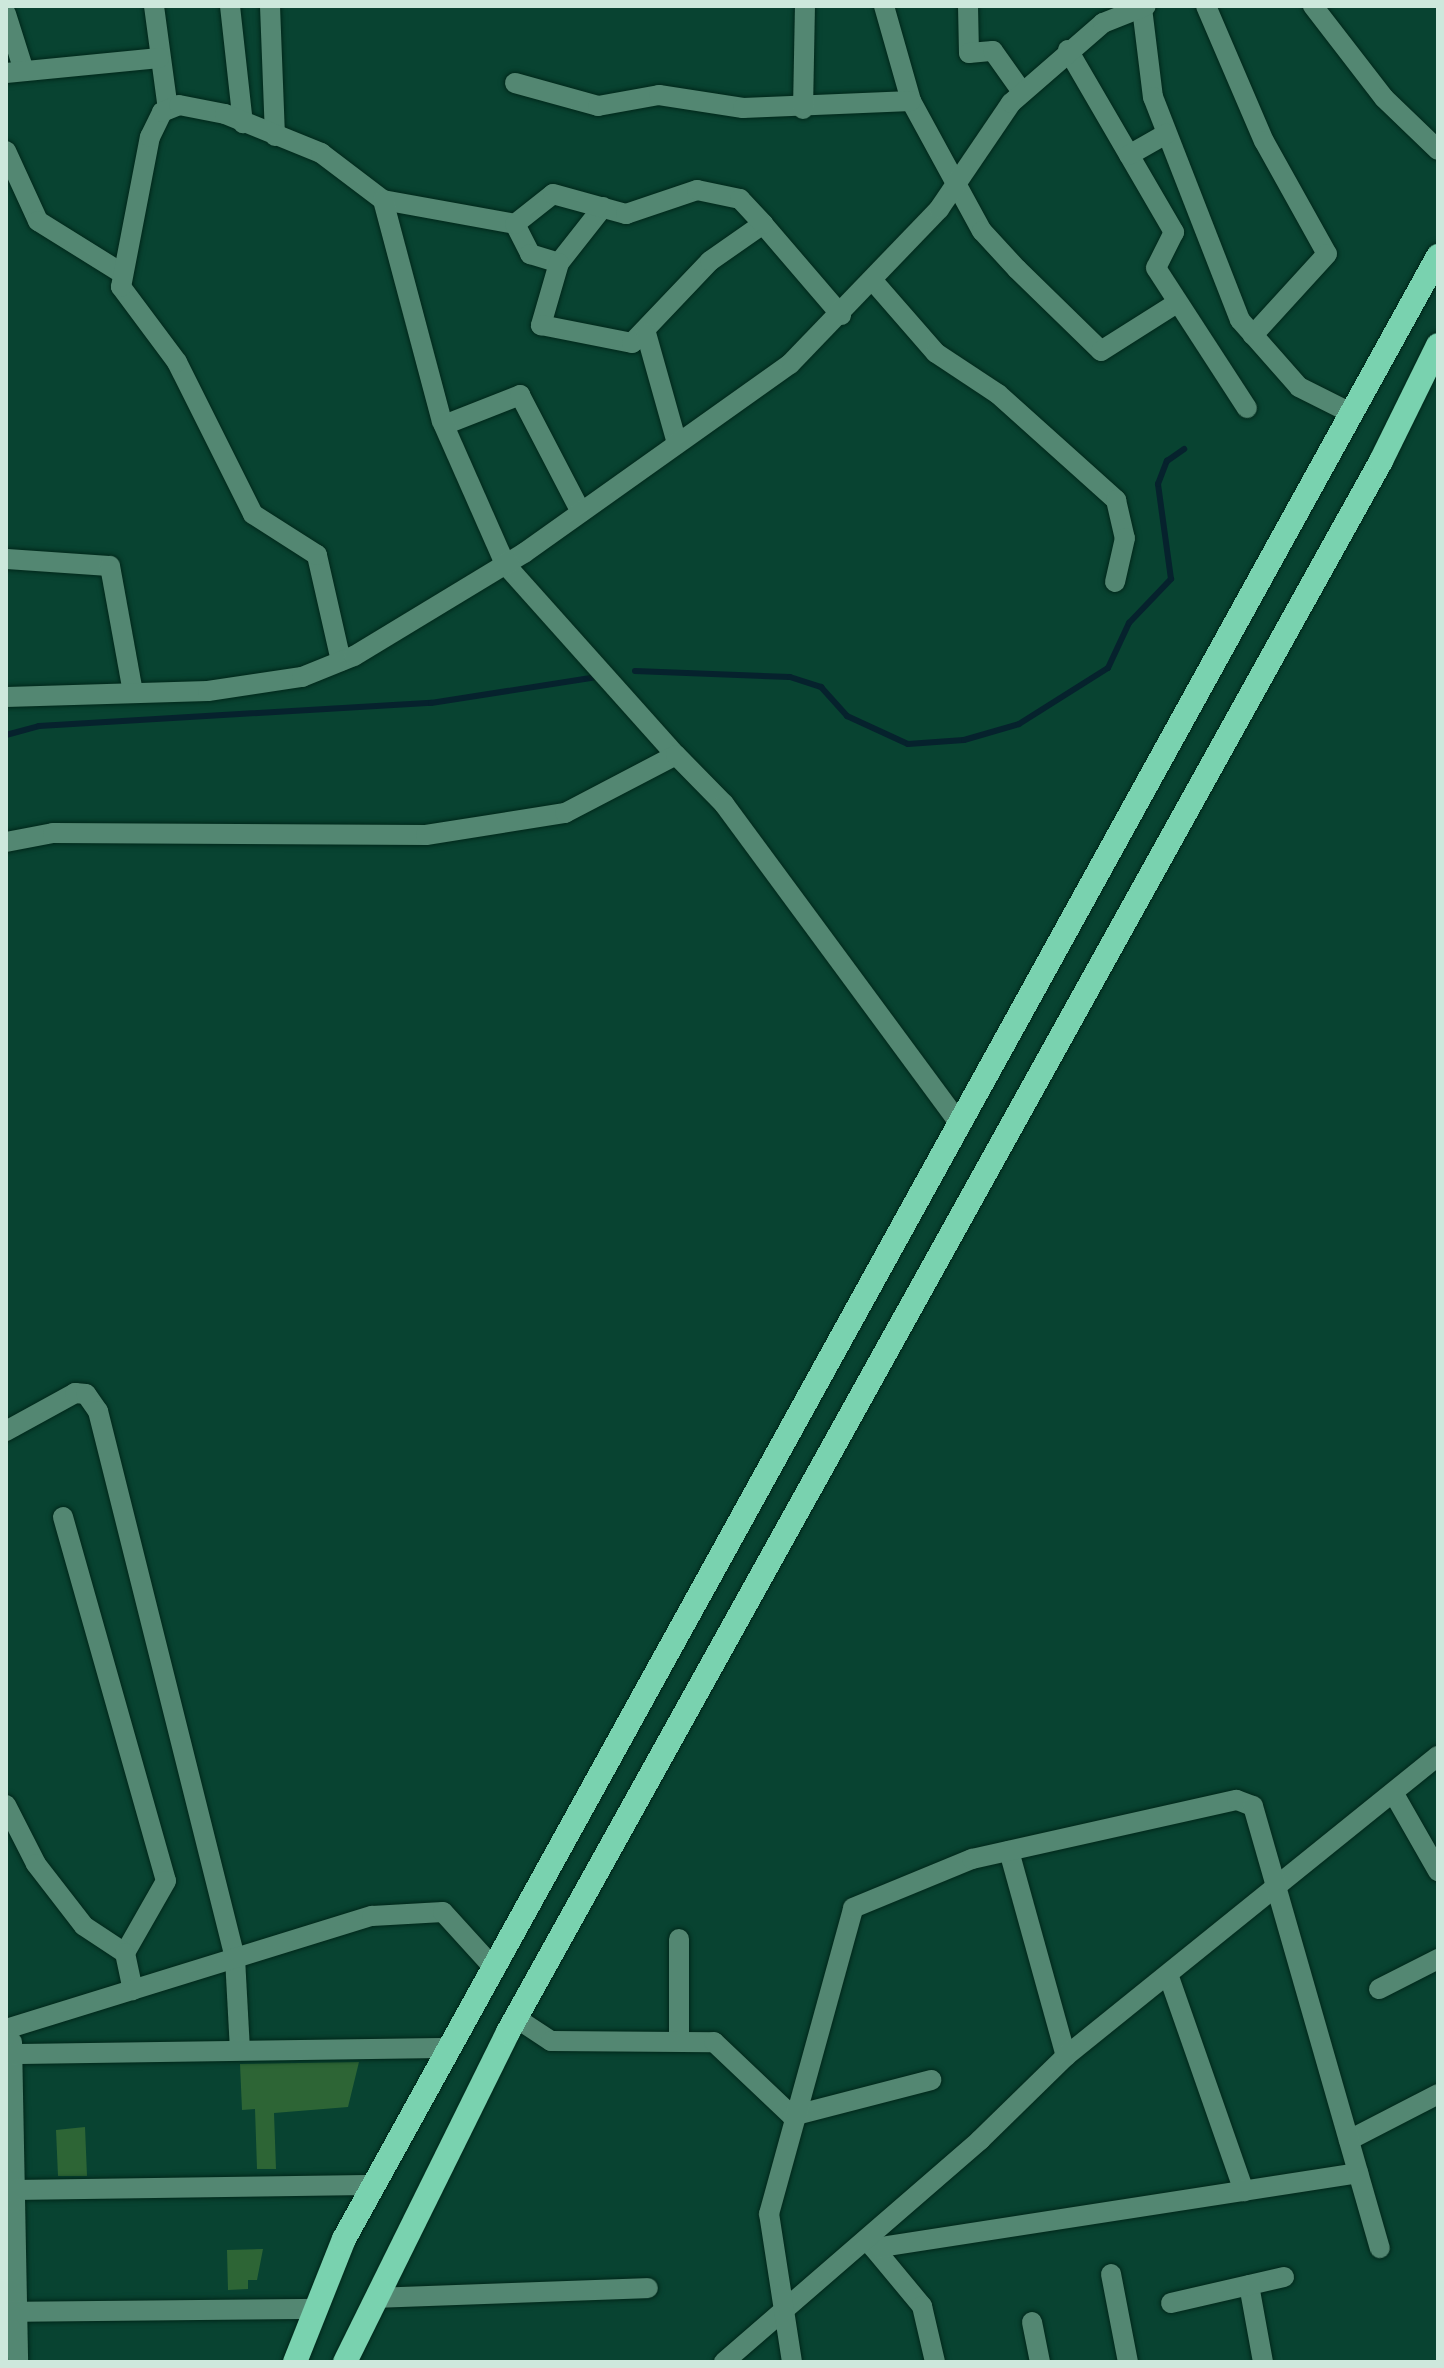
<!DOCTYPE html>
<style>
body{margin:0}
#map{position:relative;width:1444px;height:2368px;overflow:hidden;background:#084331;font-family:"Fira Sans Condensed",sans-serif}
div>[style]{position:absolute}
.stream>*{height:6px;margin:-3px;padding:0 3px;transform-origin:3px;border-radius:3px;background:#06222d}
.building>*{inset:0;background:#2d6535}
.roads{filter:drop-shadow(0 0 2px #00271a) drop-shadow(0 0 2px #00271a)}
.minor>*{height:20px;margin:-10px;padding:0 10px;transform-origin:10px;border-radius:10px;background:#538772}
.highway>*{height:24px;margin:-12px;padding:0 12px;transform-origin:12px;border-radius:12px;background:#79d2af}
span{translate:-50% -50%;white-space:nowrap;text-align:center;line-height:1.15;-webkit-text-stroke:6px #084331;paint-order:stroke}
.frame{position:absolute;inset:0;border:8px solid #cde8dc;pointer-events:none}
</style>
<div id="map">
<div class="stream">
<i style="left:635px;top:671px;width:155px;rotate:2.2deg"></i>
<i style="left:790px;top:677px;width:33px;rotate:18deg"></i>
<i style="left:821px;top:687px;width:39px;rotate:48deg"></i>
<i style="left:847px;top:716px;width:67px;rotate:24.7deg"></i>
<i style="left:908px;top:744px;width:56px;rotate:-4.1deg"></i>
<i style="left:964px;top:740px;width:57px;rotate:-16.2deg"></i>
<i style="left:1019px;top:724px;width:105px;rotate:-32.2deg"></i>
<i style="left:1108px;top:668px;width:50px;rotate:-65deg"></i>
<i style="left:1129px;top:623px;width:61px;rotate:-46.3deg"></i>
<i style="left:1171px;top:579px;width:96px;rotate:-97.8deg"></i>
<i style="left:1158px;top:484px;width:25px;rotate:-69deg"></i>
<i style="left:1167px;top:461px;width:21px;rotate:-35deg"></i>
<i style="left:6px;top:735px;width:34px;rotate:-15deg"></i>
<i style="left:39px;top:726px;width:393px;rotate:-3.4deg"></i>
<i style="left:431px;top:703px;width:168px;rotate:-8.9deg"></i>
</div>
<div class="building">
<i style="clip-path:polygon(359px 2062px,348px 2107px,274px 2113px,276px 2169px,257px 2169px,255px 2109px,242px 2110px,240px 2064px)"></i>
<i style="clip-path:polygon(85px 2127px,87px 2176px,58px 2176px,56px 2130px)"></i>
<i style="clip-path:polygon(263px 2249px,257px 2280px,248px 2280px,248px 2289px,228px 2290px,227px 2250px)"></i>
</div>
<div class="roads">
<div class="minor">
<i style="left:154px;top:6px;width:104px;rotate:82.3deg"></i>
<i style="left:230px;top:6px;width:118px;rotate:83.7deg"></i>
<i style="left:270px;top:6px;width:130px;rotate:87.8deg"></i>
<i style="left:884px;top:6px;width:99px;rotate:74.1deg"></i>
<i style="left:911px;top:101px;width:148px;rotate:61.4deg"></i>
<i style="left:982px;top:231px;width:52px;rotate:47.4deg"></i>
<i style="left:1017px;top:269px;width:117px;rotate:44.3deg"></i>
<i style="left:1101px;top:351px;width:90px;rotate:-32.3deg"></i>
<i style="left:968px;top:6px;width:47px;rotate:88.8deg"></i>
<i style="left:969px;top:53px;width:24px;rotate:-5deg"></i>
<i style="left:993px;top:51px;width:50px;rotate:54.7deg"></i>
<i style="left:1206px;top:6px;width:147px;rotate:66.8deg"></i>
<i style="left:1264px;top:141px;width:129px;rotate:60.9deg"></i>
<i style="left:1327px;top:254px;width:110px;rotate:132.4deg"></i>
<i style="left:1313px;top:6px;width:116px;rotate:52.3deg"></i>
<i style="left:1384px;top:98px;width:75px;rotate:43.9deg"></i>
<i style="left:1142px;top:8px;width:90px;rotate:83deg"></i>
<i style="left:1153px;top:97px;width:239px;rotate:68.7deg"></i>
<i style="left:1240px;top:320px;width:89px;rotate:48.6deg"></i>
<i style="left:1299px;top:387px;width:58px;rotate:26.6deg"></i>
<i style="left:6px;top:14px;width:57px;rotate:72.5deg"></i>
<i style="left:1068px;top:50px;width:211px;rotate:59.8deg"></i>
<i style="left:1174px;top:232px;width:40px;rotate:116.6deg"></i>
<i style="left:1156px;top:268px;width:167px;rotate:57deg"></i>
<i style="left:6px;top:73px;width:154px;rotate:-5.6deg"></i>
<i style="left:515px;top:83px;width:86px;rotate:15.5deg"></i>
<i style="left:598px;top:106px;width:62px;rotate:-10.2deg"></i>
<i style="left:659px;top:95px;width:85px;rotate:8.8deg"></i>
<i style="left:743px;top:108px;width:168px;rotate:-2.4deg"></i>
<i style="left:803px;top:109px;width:103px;rotate:-88.9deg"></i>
<i style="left:6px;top:151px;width:77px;rotate:65.4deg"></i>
<i style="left:38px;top:221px;width:97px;rotate:31.9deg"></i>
<i style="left:1129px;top:155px;width:43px;rotate:-29.6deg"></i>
<i style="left:383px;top:200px;width:134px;rotate:10.3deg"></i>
<i style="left:515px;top:224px;width:34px;rotate:63deg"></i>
<i style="left:530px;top:254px;width:30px;rotate:17deg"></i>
<i style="left:603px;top:207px;width:71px;rotate:128.2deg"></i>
<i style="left:559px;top:263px;width:65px;rotate:106.2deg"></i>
<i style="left:541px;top:325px;width:93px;rotate:11.2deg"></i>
<i style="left:632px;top:343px;width:113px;rotate:-46.4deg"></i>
<i style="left:710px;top:261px;width:65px;rotate:-34.9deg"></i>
<i style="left:763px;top:224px;width:120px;rotate:49.4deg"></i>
<i style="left:515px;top:224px;width:48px;rotate:-38.3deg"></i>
<i style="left:553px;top:194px;width:76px;rotate:15.3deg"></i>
<i style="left:626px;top:214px;width:75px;rotate:-18.7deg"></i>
<i style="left:697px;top:190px;width:44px;rotate:11.8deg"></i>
<i style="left:740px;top:199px;width:34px;rotate:47deg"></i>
<i style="left:874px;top:282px;width:94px;rotate:48.9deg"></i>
<i style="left:936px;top:353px;width:74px;rotate:33.5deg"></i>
<i style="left:998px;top:394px;width:159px;rotate:41.9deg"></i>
<i style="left:1116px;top:500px;width:39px;rotate:77deg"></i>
<i style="left:1125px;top:538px;width:45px;rotate:102.8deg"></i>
<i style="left:646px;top:333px;width:114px;rotate:74.3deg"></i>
<i style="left:444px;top:425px;width:82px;rotate:-21.5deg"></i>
<i style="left:520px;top:395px;width:132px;rotate:62.5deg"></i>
<i style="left:6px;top:559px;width:104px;rotate:3.9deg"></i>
<i style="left:110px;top:566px;width:128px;rotate:79.7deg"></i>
<i style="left:341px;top:661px;width:109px;rotate:-102.8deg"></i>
<i style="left:317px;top:555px;width:76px;rotate:-147.4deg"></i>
<i style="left:253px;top:514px;width:170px;rotate:-116.6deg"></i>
<i style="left:177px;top:362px;width:94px;rotate:-126.7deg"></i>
<i style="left:121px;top:287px;width:153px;rotate:-79.1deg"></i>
<i style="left:150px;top:137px;width:28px;rotate:-64deg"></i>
<i style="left:162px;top:112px;width:18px;rotate:-22deg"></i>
<i style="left:179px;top:105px;width:47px;rotate:11.1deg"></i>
<i style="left:225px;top:114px;width:104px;rotate:22.1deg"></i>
<i style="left:321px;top:153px;width:78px;rotate:37.2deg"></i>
<i style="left:383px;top:200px;width:229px;rotate:75.1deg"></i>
<i style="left:442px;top:421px;width:156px;rotate:66.2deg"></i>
<i style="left:505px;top:564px;width:256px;rotate:48.2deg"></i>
<i style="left:6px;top:697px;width:202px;rotate:-1.7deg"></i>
<i style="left:208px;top:691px;width:95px;rotate:-8.5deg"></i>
<i style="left:302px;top:677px;width:56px;rotate:-22deg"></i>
<i style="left:354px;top:656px;width:199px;rotate:-31.2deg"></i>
<i style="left:524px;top:553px;width:326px;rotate:-35.4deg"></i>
<i style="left:790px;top:364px;width:215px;rotate:-46.1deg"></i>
<i style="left:939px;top:209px;width:128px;rotate:-55.8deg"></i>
<i style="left:1011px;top:103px;width:122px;rotate:-41deg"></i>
<i style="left:1103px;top:23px;width:46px;rotate:-21.6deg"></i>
<i style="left:6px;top:842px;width:48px;rotate:-10.8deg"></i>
<i style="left:53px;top:833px;width:373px;rotate:0.3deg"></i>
<i style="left:426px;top:835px;width:141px;rotate:-9deg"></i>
<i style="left:565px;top:813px;width:125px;rotate:-27.6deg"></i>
<i style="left:676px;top:755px;width:69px;rotate:45.6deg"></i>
<i style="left:724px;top:804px;width:399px;rotate:53.6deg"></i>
<i style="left:6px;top:1431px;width:79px;rotate:-28.8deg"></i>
<i style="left:75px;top:1393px;width:11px;rotate:5deg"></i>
<i style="left:86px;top:1394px;width:21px;rotate:55deg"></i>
<i style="left:98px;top:1411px;width:564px;rotate:75.94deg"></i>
<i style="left:235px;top:1958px;width:92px;rotate:86.9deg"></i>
<i style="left:63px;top:1517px;width:378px;rotate:74.2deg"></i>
<i style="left:166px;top:1881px;width:83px;rotate:119.7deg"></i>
<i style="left:1394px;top:1794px;width:89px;rotate:60.3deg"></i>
<i style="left:6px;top:1805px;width:66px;rotate:63deg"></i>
<i style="left:36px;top:1864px;width:78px;rotate:52.3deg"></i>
<i style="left:84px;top:1926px;width:49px;rotate:33.4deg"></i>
<i style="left:125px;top:1953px;width:38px;rotate:78deg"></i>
<i style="left:1009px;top:1851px;width:213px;rotate:74.5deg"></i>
<i style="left:679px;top:1939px;width:101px;rotate:90deg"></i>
<i style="left:1169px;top:1977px;width:227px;rotate:70.7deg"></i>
<i style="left:1379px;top:1989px;width:66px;rotate:-27deg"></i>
<i style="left:516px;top:2018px;width:42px;rotate:33.3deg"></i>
<i style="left:551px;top:2041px;width:163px;rotate:0.4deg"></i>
<i style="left:714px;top:2042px;width:108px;rotate:43.5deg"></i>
<i style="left:792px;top:2116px;width:144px;rotate:-14.5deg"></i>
<i style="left:6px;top:2029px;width:383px;rotate:-17.2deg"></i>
<i style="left:372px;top:1916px;width:71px;rotate:-3.2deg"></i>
<i style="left:443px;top:1912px;width:76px;rotate:47.7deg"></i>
<i style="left:12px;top:2042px;width:320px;rotate:88.9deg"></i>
<i style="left:12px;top:2054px;width:437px;rotate:-0.8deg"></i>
<i style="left:1349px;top:2140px;width:100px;rotate:-27.3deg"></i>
<i style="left:6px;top:2190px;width:368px;rotate:-0.8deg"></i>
<i style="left:868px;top:2241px;width:85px;rotate:50.3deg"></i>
<i style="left:922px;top:2306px;width:57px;rotate:76.9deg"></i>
<i style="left:874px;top:2248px;width:490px;rotate:-8.8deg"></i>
<i style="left:1111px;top:2274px;width:90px;rotate:79.1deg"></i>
<i style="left:1249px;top:2285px;width:78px;rotate:79.7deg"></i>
<i style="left:376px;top:2298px;width:272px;rotate:-2.1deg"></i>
<i style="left:1171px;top:2303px;width:116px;rotate:-13deg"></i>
<i style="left:6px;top:2312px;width:310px;rotate:-0.6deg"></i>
<i style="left:1032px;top:2322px;width:41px;rotate:78.7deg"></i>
<i style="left:724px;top:2362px;width:339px;rotate:-40.9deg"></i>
<i style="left:980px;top:2140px;width:120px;rotate:-44.3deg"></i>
<i style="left:1066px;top:2056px;width:478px;rotate:-38.9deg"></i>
<i style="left:792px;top:2362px;width:150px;rotate:-98.8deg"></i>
<i style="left:769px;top:2214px;width:317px;rotate:-74.6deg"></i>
<i style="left:853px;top:1908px;width:129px;rotate:-22.4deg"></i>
<i style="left:972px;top:1859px;width:271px;rotate:-12.6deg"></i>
<i style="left:1237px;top:1800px;width:17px;rotate:21deg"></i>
<i style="left:1253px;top:1806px;width:460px;rotate:74deg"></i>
</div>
<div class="highway">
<i style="left:295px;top:2362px;width:132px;rotate:-68.3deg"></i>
<i style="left:344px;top:2239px;width:2265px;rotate:-61.11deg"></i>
<i style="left:345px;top:2362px;width:368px;rotate:-63.7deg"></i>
<i style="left:508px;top:2032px;width:1797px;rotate:-60.94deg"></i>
<i style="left:1381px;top:461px;width:129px;rotate:-63.8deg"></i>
</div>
</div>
<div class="frame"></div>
</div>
